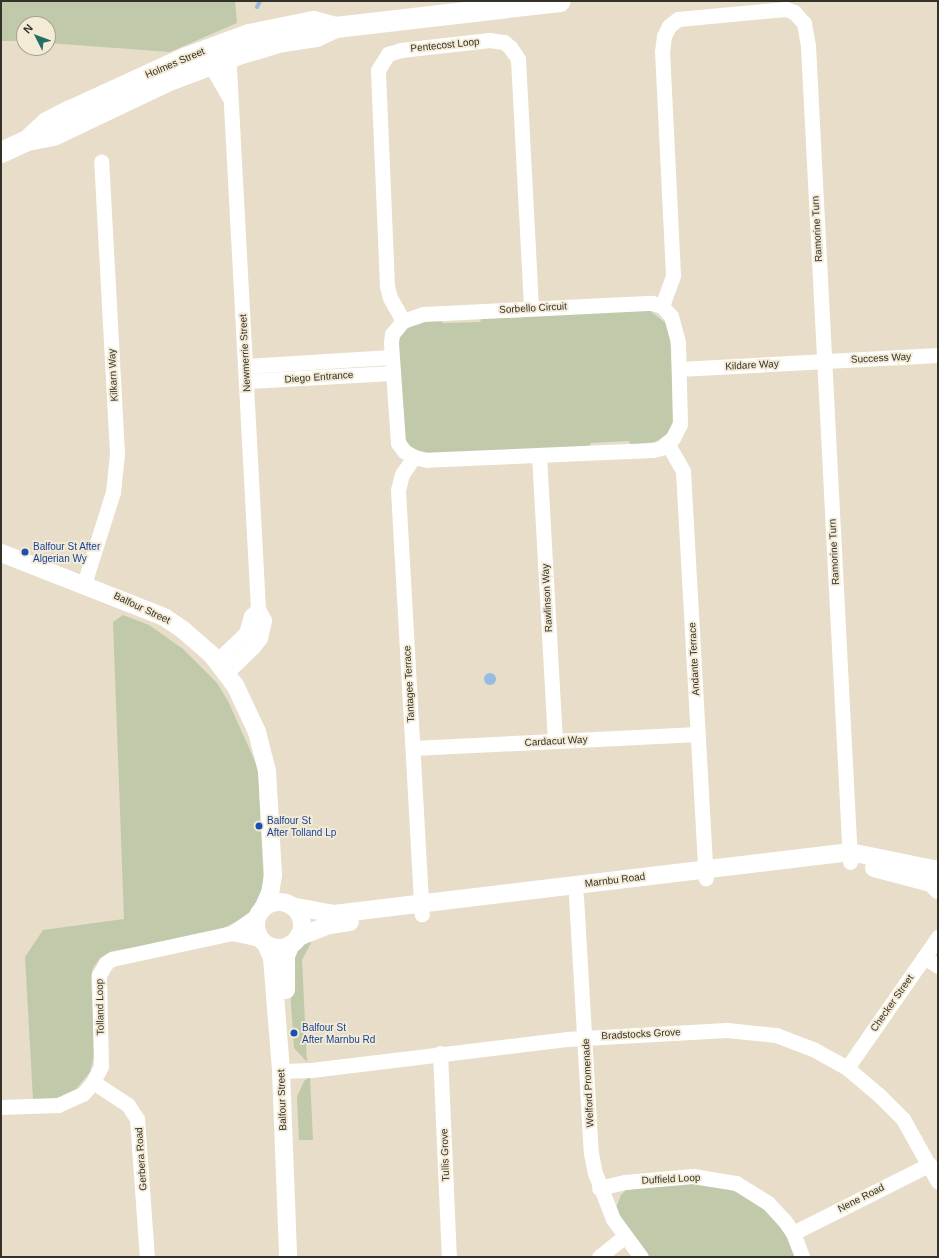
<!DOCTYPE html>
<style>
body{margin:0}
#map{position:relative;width:939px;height:1258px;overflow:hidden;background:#e7ddc9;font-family:Arial,sans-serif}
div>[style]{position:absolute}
.green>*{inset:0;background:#c0caab}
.water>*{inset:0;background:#97bce0}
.round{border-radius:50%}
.stream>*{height:4px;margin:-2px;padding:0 2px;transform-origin:2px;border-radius:2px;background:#97bce0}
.minor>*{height:15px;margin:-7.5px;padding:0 7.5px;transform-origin:7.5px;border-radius:7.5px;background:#fff}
.tertiary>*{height:18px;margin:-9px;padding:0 9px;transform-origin:9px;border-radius:9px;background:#fff}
.tertiary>.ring{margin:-9px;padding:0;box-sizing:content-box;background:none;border:18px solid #fff;border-radius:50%}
.secondary>*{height:21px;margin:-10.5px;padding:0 10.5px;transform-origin:10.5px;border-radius:10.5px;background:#fff}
.dots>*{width:11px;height:11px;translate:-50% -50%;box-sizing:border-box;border:2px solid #f4ebd6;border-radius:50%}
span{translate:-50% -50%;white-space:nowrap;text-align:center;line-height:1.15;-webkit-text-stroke:3.5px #f4ebd6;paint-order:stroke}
.street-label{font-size:10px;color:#343129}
.transit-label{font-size:10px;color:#164399}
.left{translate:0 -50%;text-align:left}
.frame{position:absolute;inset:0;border:2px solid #343129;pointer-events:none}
.north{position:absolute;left:16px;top:16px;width:40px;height:40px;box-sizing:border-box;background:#f4ebd6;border:1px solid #a7a191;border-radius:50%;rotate:312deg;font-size:11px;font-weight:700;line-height:16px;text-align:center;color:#343129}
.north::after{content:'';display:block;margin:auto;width:14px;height:18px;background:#256e66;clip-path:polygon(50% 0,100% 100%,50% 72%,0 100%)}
</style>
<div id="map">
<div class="green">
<i style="clip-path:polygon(1px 1px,235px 1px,237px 23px,170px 52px,48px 43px,48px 24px,24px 24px,24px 41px,1px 41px)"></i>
<i style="clip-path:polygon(649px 310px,667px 324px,670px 338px,675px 417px,667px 434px,655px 442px,631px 445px,629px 441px,591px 443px,588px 447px,428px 455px,412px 448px,405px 439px,398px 340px,408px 327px,415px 322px,439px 319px,443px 323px,480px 322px,482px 317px)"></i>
<i style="clip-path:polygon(123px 615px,149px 625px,183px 649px,217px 683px,228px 701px,258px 768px,264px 890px,254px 913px,225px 927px,199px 937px,112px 951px,100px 958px,93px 968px,91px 978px,95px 1051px,90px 1072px,76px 1089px,56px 1099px,33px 1099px,25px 957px,43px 930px,124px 919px,113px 622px)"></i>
<i style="clip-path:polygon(311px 936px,311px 943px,302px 960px,307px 1062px,294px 1048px,289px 974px,292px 952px)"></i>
<i style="clip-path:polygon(310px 1077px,313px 1140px,299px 1140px,297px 1097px,304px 1081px)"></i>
<i style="clip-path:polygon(690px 1183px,730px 1188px,769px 1211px,788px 1236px,795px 1257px,646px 1257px,624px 1228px,616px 1208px,621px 1195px,628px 1188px)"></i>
</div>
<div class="water">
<i class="round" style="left:484px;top:673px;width:12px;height:12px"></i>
</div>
<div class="stream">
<i style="left:257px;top:7px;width:7px;rotate:-63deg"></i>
</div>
<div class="minor">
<i style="left:206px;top:57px;width:46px;rotate:60.1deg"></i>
<i style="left:652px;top:303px;width:10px;rotate:17deg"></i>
<i style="left:662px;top:306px;width:13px;rotate:48deg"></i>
<i style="left:671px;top:316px;width:28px;rotate:75deg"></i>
<i style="left:678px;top:343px;width:81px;rotate:88.6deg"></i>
<i style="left:680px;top:424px;width:16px;rotate:117deg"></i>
<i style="left:673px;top:438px;width:16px;rotate:140deg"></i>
<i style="left:661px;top:448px;width:8px;rotate:166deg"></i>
<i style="left:653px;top:450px;width:226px;rotate:177.5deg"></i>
<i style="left:427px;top:460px;width:13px;rotate:-167deg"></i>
<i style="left:414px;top:457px;width:12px;rotate:-149deg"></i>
<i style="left:404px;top:451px;width:10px;rotate:-127deg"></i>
<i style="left:398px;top:443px;width:100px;rotate:-94deg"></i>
<i style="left:391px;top:343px;width:9px;rotate:-84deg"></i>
<i style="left:392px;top:334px;width:17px;rotate:-50deg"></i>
<i style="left:403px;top:321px;width:21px;rotate:-19deg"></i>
<i style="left:423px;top:314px;width:229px;rotate:-2.8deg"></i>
<i style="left:662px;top:306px;width:33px;rotate:-70deg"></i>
<i style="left:673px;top:275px;width:223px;rotate:-92.8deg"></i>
<i style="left:662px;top:52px;width:16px;rotate:-83deg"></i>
<i style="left:664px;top:36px;width:11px;rotate:-63deg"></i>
<i style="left:669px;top:26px;width:11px;rotate:-38deg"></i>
<i style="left:678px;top:19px;width:108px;rotate:-5.3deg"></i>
<i style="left:786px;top:9px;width:9px;rotate:21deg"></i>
<i style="left:794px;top:12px;width:15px;rotate:48deg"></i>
<i style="left:804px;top:23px;width:23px;rotate:80deg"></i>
<i style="left:808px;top:46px;width:817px;rotate:87.05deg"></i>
<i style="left:403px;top:321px;width:26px;rotate:-119deg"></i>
<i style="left:390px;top:298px;width:12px;rotate:-104deg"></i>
<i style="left:387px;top:286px;width:216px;rotate:-92.4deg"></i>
<i style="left:378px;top:70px;width:19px;rotate:-58deg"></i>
<i style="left:388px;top:54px;width:14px;rotate:-17deg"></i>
<i style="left:401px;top:50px;width:89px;rotate:-6.5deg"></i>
<i style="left:489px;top:40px;width:15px;rotate:8deg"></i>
<i style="left:504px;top:42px;width:8px;rotate:40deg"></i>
<i style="left:510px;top:47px;width:14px;rotate:56deg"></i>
<i style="left:518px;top:59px;width:249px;rotate:87deg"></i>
<i style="left:246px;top:366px;width:145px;rotate:-3.6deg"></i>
<i style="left:679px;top:369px;width:259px;rotate:-3.1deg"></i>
<i style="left:247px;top:381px;width:145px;rotate:-3.2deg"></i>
<i style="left:667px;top:443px;width:32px;rotate:60deg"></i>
<i style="left:683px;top:471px;width:408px;rotate:86.8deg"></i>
<i style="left:539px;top:455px;width:286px;rotate:86.8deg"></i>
<i style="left:414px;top:457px;width:21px;rotate:125deg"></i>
<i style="left:402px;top:474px;width:16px;rotate:104deg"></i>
<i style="left:398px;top:490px;width:425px;rotate:86.8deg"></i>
<i style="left:84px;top:584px;width:96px;rotate:-72.5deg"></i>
<i style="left:113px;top:492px;width:39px;rotate:-84deg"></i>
<i style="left:117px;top:453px;width:292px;rotate:-93.1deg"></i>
<i style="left:217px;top:661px;width:40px;rotate:-44deg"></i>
<i style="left:246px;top:633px;width:18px;rotate:-74deg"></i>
<i style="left:251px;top:616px;width:10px;rotate:-45deg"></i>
<i style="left:226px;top:673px;width:37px;rotate:-44deg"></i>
<i style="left:253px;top:647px;width:11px;rotate:-52deg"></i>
<i style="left:260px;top:638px;width:18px;rotate:-77deg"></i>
<i style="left:264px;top:620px;width:13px;rotate:-119deg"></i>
<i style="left:258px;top:609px;width:561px;rotate:-93.07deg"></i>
<i style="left:413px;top:748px;width:285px;rotate:-2.8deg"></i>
<i style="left:576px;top:896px;width:257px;rotate:86.7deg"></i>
<i style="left:591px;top:1153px;width:20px;rotate:79deg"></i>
<i style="left:595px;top:1173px;width:49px;rotate:68.6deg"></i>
<i style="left:613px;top:1219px;width:47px;rotate:53.6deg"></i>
<i style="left:232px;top:933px;width:33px;rotate:-35deg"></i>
<i style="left:924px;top:957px;width:17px;rotate:33deg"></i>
<i style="left:440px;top:1053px;width:204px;rotate:87.5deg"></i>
<i style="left:847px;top:1068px;width:160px;rotate:-55.2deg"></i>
<i style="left:281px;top:1071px;width:30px;rotate:-2deg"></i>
<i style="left:311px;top:1070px;width:257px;rotate:-6.9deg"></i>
<i style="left:566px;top:1039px;width:161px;rotate:-3.2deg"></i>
<i style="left:727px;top:1030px;width:49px;rotate:5.8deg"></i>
<i style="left:776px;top:1035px;width:40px;rotate:21deg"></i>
<i style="left:813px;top:1049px;width:39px;rotate:29deg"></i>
<i style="left:847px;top:1068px;width:42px;rotate:40.2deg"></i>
<i style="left:879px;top:1095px;width:34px;rotate:45deg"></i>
<i style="left:903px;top:1119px;width:72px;rotate:60.9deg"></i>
<i style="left:93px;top:1082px;width:42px;rotate:33.3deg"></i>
<i style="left:128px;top:1105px;width:17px;rotate:57deg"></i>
<i style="left:137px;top:1119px;width:138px;rotate:85.9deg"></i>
<i style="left:1px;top:1107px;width:57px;rotate:-2deg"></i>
<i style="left:58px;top:1105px;width:27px;rotate:-24deg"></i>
<i style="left:83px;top:1094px;width:16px;rotate:-50deg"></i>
<i style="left:93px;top:1082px;width:18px;rotate:-63deg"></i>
<i style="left:101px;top:1066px;width:91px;rotate:-91.3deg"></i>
<i style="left:99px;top:975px;width:14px;rotate:-60deg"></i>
<i style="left:106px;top:963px;width:7px;rotate:-34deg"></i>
<i style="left:112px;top:959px;width:123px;rotate:-12.2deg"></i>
<i style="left:232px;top:933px;width:30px;rotate:12deg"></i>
<i style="left:599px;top:1188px;width:27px;rotate:-13deg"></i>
<i style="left:625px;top:1182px;width:68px;rotate:-5deg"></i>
<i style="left:693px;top:1176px;width:44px;rotate:9.2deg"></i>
<i style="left:736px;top:1183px;width:38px;rotate:32deg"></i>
<i style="left:768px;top:1203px;width:23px;rotate:47deg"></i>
<i style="left:784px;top:1220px;width:16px;rotate:55deg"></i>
<i style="left:793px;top:1233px;width:26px;rotate:69deg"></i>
<i style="left:793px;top:1233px;width:153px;rotate:-26.7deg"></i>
<i style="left:599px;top:1257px;width:33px;rotate:-39deg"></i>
</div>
<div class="tertiary">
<i style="left:1px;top:553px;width:175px;rotate:21.4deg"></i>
<i style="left:164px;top:617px;width:22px;rotate:34deg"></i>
<i style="left:182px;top:629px;width:40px;rotate:41deg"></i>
<i style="left:212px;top:655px;width:38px;rotate:53deg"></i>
<i style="left:235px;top:685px;width:52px;rotate:64.9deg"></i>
<i style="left:257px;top:732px;width:40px;rotate:75.6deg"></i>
<i style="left:267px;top:771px;width:104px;rotate:86.7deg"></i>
<i style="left:273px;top:875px;width:18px;rotate:99deg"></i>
<i style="left:270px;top:893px;width:17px;rotate:114deg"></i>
<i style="left:874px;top:868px;width:59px;rotate:14.7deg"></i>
<i style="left:931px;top:883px;width:10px;rotate:45deg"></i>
<i class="ring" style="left:256px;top:902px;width:28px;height:28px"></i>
<i style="left:291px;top:906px;width:44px;rotate:10.5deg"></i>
<i style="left:334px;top:914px;width:520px;rotate:-6.85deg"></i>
<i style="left:850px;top:852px;width:90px;rotate:11.6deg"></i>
<i style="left:298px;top:937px;width:33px;rotate:-21deg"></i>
<i style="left:329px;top:925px;width:21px;rotate:-8deg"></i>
<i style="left:266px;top:944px;width:15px;rotate:67deg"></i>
<i style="left:272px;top:958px;width:113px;rotate:85.4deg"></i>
<i style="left:281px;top:1071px;width:186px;rotate:87.8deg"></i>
<i style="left:286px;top:990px;width:34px;rotate:-90deg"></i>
<i style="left:286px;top:956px;width:13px;rotate:-67deg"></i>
</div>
<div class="secondary">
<i style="left:29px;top:138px;width:23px;rotate:-43deg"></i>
<i style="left:46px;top:122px;width:25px;rotate:-27deg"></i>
<i style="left:68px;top:111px;width:130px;rotate:-24.6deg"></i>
<i style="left:186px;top:57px;width:67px;rotate:-20.1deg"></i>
<i style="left:249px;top:34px;width:65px;rotate:-11.5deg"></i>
<i style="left:313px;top:21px;width:23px;rotate:15deg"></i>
<i style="left:1px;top:152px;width:29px;rotate:-25deg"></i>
<i style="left:27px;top:140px;width:26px;rotate:-11deg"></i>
<i style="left:53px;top:135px;width:128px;rotate:-25.4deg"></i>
<i style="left:169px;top:80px;width:71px;rotate:-20.7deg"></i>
<i style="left:235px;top:55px;width:45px;rotate:-16.8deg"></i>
<i style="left:278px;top:42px;width:38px;rotate:-9deg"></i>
<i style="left:316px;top:36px;width:21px;rotate:-25deg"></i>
<i style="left:335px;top:27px;width:226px;rotate:-6.6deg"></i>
</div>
<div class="dots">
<i style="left:25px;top:552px;background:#1a4fb4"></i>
<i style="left:259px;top:826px;background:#1a4fb4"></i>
<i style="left:294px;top:1033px;background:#1a4fb4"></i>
</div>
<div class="street-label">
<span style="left:445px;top:45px;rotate:-6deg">Pentecost Loop</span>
<span style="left:175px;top:63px;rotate:-23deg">Holmes Street</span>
<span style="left:817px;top:229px;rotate:-93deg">Ramorine Turn</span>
<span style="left:533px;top:308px;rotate:-3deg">Sorbello Circuit</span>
<span style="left:245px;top:353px;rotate:-93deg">Newmerrie Street</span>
<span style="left:881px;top:358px;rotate:-3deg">Success Way</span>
<span style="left:752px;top:365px;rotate:-3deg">Kildare Way</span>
<span style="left:113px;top:375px;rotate:-93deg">Kilkarn Way</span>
<span style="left:319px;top:377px;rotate:-4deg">Diego Entrance</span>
<span style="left:834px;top:552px;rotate:-93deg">Ramorine Turn</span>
<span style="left:547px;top:598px;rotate:-93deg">Rawlinson Way</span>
<span style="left:142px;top:608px;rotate:25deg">Balfour Street</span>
<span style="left:694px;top:659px;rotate:-93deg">Andante Terrace</span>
<span style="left:409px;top:684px;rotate:-93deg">Tantagee Terrace</span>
<span style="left:556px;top:741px;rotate:-3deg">Cardacut Way</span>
<span style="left:615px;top:880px;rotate:-7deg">Marnbu Road</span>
<span style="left:892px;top:1003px;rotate:-55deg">Checker Street</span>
<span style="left:100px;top:1007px;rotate:-91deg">Tolland Loop</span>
<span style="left:641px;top:1034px;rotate:-3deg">Bradstocks Grove</span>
<span style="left:588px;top:1083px;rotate:-93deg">Welford Promenade</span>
<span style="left:282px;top:1100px;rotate:-92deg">Balfour Street</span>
<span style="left:445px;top:1155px;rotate:-92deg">Tullis Grove</span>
<span style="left:141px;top:1159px;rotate:-94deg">Gerbera Road</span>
<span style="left:671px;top:1179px;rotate:-3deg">Duffield Loop</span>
<span style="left:861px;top:1198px;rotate:-27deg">Nene Road</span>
</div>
<div class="transit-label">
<span class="left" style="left:33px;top:552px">Balfour St After<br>Algerian Wy</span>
<span class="left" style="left:267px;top:826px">Balfour St<br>After Tolland Lp</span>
<span class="left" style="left:302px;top:1033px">Balfour St<br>After Marnbu Rd</span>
</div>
<div class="frame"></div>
<div class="north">N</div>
</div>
